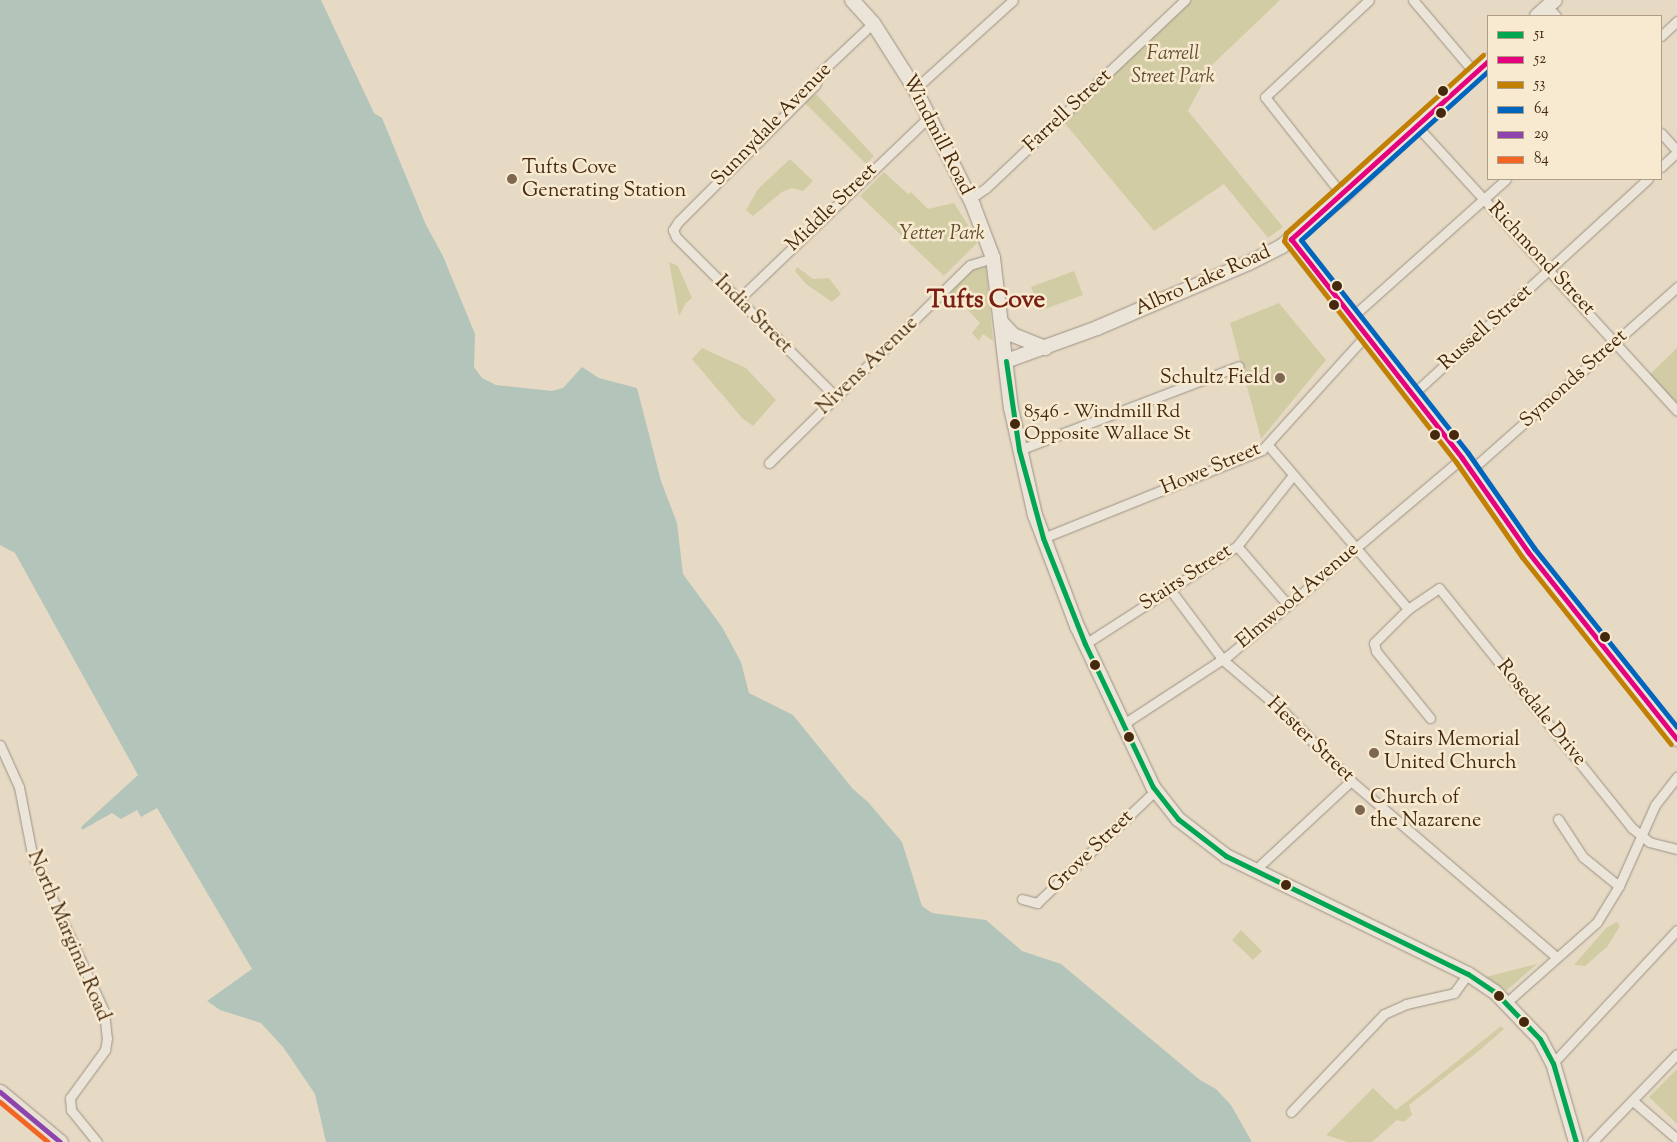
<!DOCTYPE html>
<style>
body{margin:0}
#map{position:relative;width:1677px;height:1142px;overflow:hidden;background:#e7dac5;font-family:"Sorts Mill Goudy",serif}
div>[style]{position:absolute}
.green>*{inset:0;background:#d2cca5}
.water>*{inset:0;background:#b3c4ba}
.roads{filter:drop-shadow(0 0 1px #9c9182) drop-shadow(0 0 1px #9c9182)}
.minor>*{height:9px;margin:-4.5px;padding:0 4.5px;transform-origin:4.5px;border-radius:4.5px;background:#eae4d9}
.secondary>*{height:14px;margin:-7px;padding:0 7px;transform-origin:7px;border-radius:7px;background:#eae4d9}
.primary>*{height:15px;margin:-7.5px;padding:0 7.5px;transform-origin:7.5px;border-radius:7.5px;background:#e7e0d3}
.bus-1>*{height:5px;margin:-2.5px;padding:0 2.5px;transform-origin:2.5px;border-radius:2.5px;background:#00a651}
.bus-2>*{height:5px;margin:-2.5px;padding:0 2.5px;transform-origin:2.5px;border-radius:2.5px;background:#e5007d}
.bus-3>*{height:5px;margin:-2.5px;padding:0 2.5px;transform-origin:2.5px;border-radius:2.5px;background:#c18004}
.bus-4>*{height:5px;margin:-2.5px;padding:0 2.5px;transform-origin:2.5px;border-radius:2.5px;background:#0065bd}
.bus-5>*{height:5px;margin:-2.5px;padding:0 2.5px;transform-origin:2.5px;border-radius:2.5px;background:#8e44ad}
.bus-6>*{height:5px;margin:-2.5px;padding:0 2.5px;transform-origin:2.5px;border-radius:2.5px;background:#f26522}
.dots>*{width:14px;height:14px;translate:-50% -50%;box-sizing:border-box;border:2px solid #f8ead0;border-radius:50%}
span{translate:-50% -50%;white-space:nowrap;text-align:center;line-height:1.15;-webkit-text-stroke:5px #f8ead0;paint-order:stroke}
.bus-label{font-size:19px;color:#44290f}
.left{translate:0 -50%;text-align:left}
.park-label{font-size:20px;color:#634f2e;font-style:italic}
.street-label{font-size:20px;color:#44290f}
.poi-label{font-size:20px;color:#44290f}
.right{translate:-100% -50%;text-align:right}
.district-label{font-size:25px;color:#7a1f14;font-weight:700}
.legend{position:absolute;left:1487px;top:15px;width:175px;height:165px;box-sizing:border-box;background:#f8ead0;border:1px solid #b09d83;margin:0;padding:6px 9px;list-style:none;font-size:15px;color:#44290f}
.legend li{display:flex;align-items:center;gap:10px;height:25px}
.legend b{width:25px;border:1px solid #b09d83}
</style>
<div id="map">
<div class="green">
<i style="clip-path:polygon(1191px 0,1280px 0,1212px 65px,1188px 111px,1283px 227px,1268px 238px,1224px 184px,1154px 231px,1063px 121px)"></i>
<i style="clip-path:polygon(816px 94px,874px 156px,866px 164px,804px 102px)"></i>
<i style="clip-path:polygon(790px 159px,813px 181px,803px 191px,792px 188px,782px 192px,753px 216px,746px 210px,758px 189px)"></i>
<i style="clip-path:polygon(884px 172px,908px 194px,911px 192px,928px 209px,954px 203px,968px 225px,977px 243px,944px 276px,860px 196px)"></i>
<i style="clip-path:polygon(669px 262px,678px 266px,692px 298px,686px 303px,679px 316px)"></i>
<i style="clip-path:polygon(981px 264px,986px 267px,993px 341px,983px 334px,979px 341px,972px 333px,980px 323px,949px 290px,971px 269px)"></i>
<i style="clip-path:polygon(797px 267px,813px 279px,829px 278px,841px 294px,832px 302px,806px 284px,795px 271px)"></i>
<i style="clip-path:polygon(1074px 271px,1083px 295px,1040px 311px,1031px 287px)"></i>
<i style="clip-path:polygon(1279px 303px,1326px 360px,1261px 439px,1230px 323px)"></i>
<i style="clip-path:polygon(702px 348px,746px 368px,776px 400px,753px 426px,742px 418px,692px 359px)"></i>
<i style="clip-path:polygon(1677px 348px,1677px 410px,1647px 377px)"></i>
<i style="clip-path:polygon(1617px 922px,1620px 926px,1607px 947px,1585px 966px,1574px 965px,1606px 928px)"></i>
<i style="clip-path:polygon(1241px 930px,1262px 951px,1253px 960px,1232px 940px)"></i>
<i style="clip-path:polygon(1537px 964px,1506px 991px,1486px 977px)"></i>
<i style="clip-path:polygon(1501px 1026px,1504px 1029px,1480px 1050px,1409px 1105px,1412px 1115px,1404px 1122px,1397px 1120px,1372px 1142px,1347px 1142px,1326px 1135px,1373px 1088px,1396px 1110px)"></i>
<i style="clip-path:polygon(1677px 1069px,1677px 1124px,1649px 1097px)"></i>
</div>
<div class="water">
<i style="clip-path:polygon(0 0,321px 0,374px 113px,382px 118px,426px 225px,443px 256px,475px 334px,474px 367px,482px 378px,496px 385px,552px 391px,563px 388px,582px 367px,599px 378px,637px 388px,661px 481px,677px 523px,683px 574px,722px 627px,741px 662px,749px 693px,793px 715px,853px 789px,868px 802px,902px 842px,922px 906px,932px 913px,986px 920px,1022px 951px,1061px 964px,1200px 1080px,1216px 1089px,1231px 1105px,1252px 1142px,326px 1142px,315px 1094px,283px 1047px,261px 1023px,220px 1010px,207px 1001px,252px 969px,157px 808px,141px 817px,137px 810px,121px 819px,112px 813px,82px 830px,81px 827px,138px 775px,15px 553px,0 545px)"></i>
</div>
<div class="roads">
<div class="minor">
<i style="left:1413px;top:0;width:96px;rotate:49.7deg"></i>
<i style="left:1548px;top:7px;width:12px;rotate:48deg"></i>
<i style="left:1661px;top:36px;width:22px;rotate:-43deg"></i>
<i style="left:915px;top:89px;width:132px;rotate:-42.2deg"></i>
<i style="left:1416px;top:125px;width:387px;rotate:47.6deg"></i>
<i style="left:1661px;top:133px;width:24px;rotate:48deg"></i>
<i style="left:1661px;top:167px;width:22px;rotate:-43deg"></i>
<i style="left:1343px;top:196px;width:126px;rotate:-128.2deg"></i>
<i style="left:1265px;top:97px;width:142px;rotate:-43deg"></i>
<i style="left:970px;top:199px;width:19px;rotate:-35deg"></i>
<i style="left:986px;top:188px;width:274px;rotate:-43.4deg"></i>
<i style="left:738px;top:300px;width:263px;rotate:-43.8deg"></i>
<i style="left:1353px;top:316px;width:205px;rotate:-41.8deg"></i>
<i style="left:1412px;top:395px;width:320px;rotate:-42.5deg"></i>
<i style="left:836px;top:397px;width:226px;rotate:-135deg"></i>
<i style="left:676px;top:237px;width:8px;rotate:-113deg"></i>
<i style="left:673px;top:230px;width:9px;rotate:-58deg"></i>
<i style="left:678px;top:222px;width:194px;rotate:-45deg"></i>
<i style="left:815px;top:85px;width:13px;rotate:-67deg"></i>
<i style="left:820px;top:73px;width:73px;rotate:-43.3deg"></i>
<i style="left:1268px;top:445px;width:216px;rotate:49.5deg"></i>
<i style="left:1019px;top:450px;width:235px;rotate:-20.9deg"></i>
<i style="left:769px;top:463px;width:282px;rotate:-44.6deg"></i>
<i style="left:970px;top:265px;width:24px;rotate:-17deg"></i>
<i style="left:1471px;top:470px;width:276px;rotate:-41.6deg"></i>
<i style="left:1043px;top:538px;width:236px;rotate:-21.9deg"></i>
<i style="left:1262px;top:450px;width:156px;rotate:-47.8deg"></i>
<i style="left:1237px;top:546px;width:78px;rotate:49.2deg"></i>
<i style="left:1169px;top:588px;width:90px;rotate:53.1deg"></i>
<i style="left:1223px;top:660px;width:82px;rotate:40.5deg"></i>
<i style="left:1285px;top:713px;width:95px;rotate:45.9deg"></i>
<i style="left:1351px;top:781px;width:270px;rotate:40.6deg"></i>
<i style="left:1085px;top:644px;width:181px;rotate:-32.8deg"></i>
<i style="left:1237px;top:546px;width:90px;rotate:-51.7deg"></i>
<i style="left:1430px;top:718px;width:86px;rotate:-128.9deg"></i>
<i style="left:1376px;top:651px;width:8px;rotate:-104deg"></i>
<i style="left:1374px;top:643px;width:48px;rotate:-45deg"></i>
<i style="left:1408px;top:609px;width:37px;rotate:-34deg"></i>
<i style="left:1439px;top:588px;width:308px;rotate:51.2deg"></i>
<i style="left:1632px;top:828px;width:22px;rotate:39deg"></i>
<i style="left:1649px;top:842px;width:29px;rotate:14deg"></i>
<i style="left:1125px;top:723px;width:124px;rotate:-33.2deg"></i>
<i style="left:1229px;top:655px;width:305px;rotate:-40.2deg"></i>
<i style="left:0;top:745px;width:46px;rotate:65.7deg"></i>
<i style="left:19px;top:787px;width:68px;rotate:79deg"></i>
<i style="left:32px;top:854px;width:173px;rotate:65.4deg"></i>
<i style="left:104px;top:1011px;width:27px;rotate:84deg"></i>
<i style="left:107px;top:1038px;width:12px;rotate:99deg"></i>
<i style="left:105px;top:1050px;width:59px;rotate:126.1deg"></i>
<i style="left:70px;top:1098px;width:12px;rotate:85deg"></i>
<i style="left:71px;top:1110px;width:41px;rotate:50.9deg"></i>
<i style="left:1558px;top:819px;width:45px;rotate:56.7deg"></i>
<i style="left:1583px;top:857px;width:46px;rotate:38.9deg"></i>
<i style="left:1254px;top:871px;width:132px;rotate:-42.9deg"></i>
<i style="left:1022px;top:899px;width:16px;rotate:15deg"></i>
<i style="left:1037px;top:903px;width:164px;rotate:-43.5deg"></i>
<i style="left:1507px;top:1002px;width:120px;rotate:-41.6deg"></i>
<i style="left:1597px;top:922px;width:42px;rotate:-58.6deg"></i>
<i style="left:1619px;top:886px;width:89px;rotate:-66deg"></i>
<i style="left:1655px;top:805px;width:36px;rotate:-52deg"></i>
<i style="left:1553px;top:1063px;width:182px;rotate:-47deg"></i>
<i style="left:1633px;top:1101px;width:58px;rotate:40.8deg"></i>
<i style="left:1291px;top:1112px;width:135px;rotate:-46.5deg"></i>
<i style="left:1384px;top:1014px;width:24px;rotate:-24deg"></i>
<i style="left:1406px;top:1004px;width:49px;rotate:-12.9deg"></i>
<i style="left:1454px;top:993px;width:24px;rotate:-54deg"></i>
<i style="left:1592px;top:1142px;width:122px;rotate:-46deg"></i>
</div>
<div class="secondary">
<i style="left:852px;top:0;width:31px;rotate:48deg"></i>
<i style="left:873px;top:23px;width:78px;rotate:57.5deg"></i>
<i style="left:915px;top:89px;width:130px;rotate:63.4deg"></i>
<i style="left:973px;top:205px;width:57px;rotate:69.3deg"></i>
<i style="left:993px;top:258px;width:151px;rotate:83.2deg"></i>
<i style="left:1011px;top:408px;width:110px;rotate:77.4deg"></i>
<i style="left:1035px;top:515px;width:119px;rotate:69.3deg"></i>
<i style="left:1077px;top:626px;width:178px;rotate:64.7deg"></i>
<i style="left:1153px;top:787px;width:41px;rotate:52deg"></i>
<i style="left:1178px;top:819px;width:61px;rotate:37.6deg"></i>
<i style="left:1226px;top:856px;width:269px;rotate:26deg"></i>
<i style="left:1468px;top:974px;width:32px;rotate:34deg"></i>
<i style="left:1495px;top:992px;width:65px;rotate:46.2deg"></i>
<i style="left:1540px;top:1039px;width:27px;rotate:62deg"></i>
<i style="left:1553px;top:1063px;width:82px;rotate:73.8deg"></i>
<i style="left:1537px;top:16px;width:24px;rotate:-42deg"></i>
<i style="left:1291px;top:239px;width:278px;rotate:52deg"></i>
<i style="left:1462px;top:458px;width:115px;rotate:54.9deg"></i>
<i style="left:1528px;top:552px;width:239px;rotate:51.5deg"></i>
<i style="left:1002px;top:323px;width:16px;rotate:47deg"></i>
<i style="left:1013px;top:335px;width:35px;rotate:22deg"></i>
<i style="left:1006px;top:361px;width:97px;rotate:-19.9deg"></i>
<i style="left:1097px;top:328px;width:165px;rotate:-23.2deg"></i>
<i style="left:1249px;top:263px;width:37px;rotate:-27deg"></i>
<i style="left:1282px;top:246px;width:79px;rotate:-39.3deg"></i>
<i style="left:1343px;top:196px;width:198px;rotate:-43deg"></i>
</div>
<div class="primary">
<i style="left:0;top:1092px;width:78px;rotate:39.8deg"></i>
</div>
</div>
<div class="bus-1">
<i style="left:1006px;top:361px;width:90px;rotate:81.7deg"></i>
<i style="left:1019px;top:450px;width:91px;rotate:74.7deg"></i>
<i style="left:1043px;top:538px;width:114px;rotate:68.4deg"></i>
<i style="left:1085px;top:644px;width:158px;rotate:64.6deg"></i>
<i style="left:1153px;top:787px;width:41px;rotate:52deg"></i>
<i style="left:1178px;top:819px;width:61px;rotate:37.6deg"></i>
<i style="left:1226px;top:856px;width:269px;rotate:26deg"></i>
<i style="left:1468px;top:974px;width:32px;rotate:34deg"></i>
<i style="left:1495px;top:992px;width:65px;rotate:46.2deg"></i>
<i style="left:1540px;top:1039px;width:27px;rotate:62deg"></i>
<i style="left:1553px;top:1063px;width:82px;rotate:73.8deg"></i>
</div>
<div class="bus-2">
<i style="left:1488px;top:61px;width:266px;rotate:137.9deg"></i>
<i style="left:1291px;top:239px;width:278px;rotate:52deg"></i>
<i style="left:1462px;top:458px;width:115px;rotate:54.9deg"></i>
<i style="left:1528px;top:552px;width:239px;rotate:51.5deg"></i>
</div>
<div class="bus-3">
<i style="left:1483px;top:55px;width:266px;rotate:137.9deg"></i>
<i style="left:1286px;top:233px;width:8px;rotate:104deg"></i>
<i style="left:1284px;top:241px;width:280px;rotate:52.1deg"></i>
<i style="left:1456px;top:462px;width:116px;rotate:55.2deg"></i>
<i style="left:1522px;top:557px;width:239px;rotate:51.5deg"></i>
</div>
<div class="bus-4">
<i style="left:1488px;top:71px;width:252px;rotate:137.9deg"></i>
<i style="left:1301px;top:240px;width:271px;rotate:51.9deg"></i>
<i style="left:1468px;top:453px;width:116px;rotate:55.2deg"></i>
<i style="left:1534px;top:548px;width:229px;rotate:51.4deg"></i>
</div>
<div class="bus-5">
<i style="left:0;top:1092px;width:78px;rotate:39.8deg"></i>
</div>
<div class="bus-6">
<i style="left:0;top:1102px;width:62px;rotate:39.8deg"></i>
</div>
<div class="dots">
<i style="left:1443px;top:91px;background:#44290f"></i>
<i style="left:1441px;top:113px;background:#44290f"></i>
<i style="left:512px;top:179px;background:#7d674f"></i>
<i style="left:1337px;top:286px;background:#44290f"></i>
<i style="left:1334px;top:305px;background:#44290f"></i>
<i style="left:1280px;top:378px;background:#7d674f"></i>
<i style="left:1015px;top:424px;background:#44290f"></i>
<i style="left:1435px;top:435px;background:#44290f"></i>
<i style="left:1454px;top:435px;background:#44290f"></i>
<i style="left:1605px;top:637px;background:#44290f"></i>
<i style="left:1095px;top:665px;background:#44290f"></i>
<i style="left:1129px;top:737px;background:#44290f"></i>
<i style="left:1374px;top:753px;background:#7d674f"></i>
<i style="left:1360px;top:810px;background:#7d674f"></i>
<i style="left:1286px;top:885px;background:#44290f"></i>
<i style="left:1499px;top:996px;background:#44290f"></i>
<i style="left:1524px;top:1022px;background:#44290f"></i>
</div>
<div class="bus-label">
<span class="left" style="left:1024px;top:424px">8546 - Windmill Rd<br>Opposite Wallace St</span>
</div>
<div class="park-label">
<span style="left:1173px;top:66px">Farrell<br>Street Park</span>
<span style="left:942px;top:234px">Yetter Park</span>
</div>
<div class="street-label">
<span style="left:1068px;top:111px;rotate:-43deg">Farrell Street</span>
<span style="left:772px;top:125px;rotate:-46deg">Sunnydale Avenue</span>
<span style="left:937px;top:135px;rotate:63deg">Windmill Road</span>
<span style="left:832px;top:208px;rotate:-44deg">Middle Street</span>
<span style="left:1541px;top:259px;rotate:47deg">Richmond Street</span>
<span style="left:1203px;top:281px;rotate:-24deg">Albro Lake Road</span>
<span style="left:753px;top:315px;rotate:45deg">India Street</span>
<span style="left:1486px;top:328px;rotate:-42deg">Russell Street</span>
<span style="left:868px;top:366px;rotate:-44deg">Nivens Avenue</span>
<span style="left:1574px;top:379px;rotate:-42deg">Symonds Street</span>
<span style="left:1211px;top:469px;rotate:-23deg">Howe Street</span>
<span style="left:1186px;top:578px;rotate:-33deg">Stairs Street</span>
<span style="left:1298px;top:596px;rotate:-40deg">Elmwood Avenue</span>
<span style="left:1541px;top:713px;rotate:51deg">Rosedale Drive</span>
<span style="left:1310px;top:740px;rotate:44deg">Hester Street</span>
<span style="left:1091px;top:852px;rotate:-44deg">Grove Street</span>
<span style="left:68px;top:936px;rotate:67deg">North Marginal Road</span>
</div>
<div class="poi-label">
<span class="left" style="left:522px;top:180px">Tufts Cove<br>Generating Station</span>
<span class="right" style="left:1270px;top:378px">Schultz Field</span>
<span class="left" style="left:1384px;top:752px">Stairs Memorial<br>United Church</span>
<span class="left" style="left:1370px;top:810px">Church of<br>the Nazarene</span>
</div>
<div class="district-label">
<span style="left:986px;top:301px">Tufts Cove</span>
</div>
<ul class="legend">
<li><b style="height:6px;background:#00a651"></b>51</li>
<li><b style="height:6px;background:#e5007d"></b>52</li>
<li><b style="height:6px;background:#c18004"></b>53</li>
<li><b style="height:6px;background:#0065bd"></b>64</li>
<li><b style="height:6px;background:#8e44ad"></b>29</li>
<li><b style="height:6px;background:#f26522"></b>84</li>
</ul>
</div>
